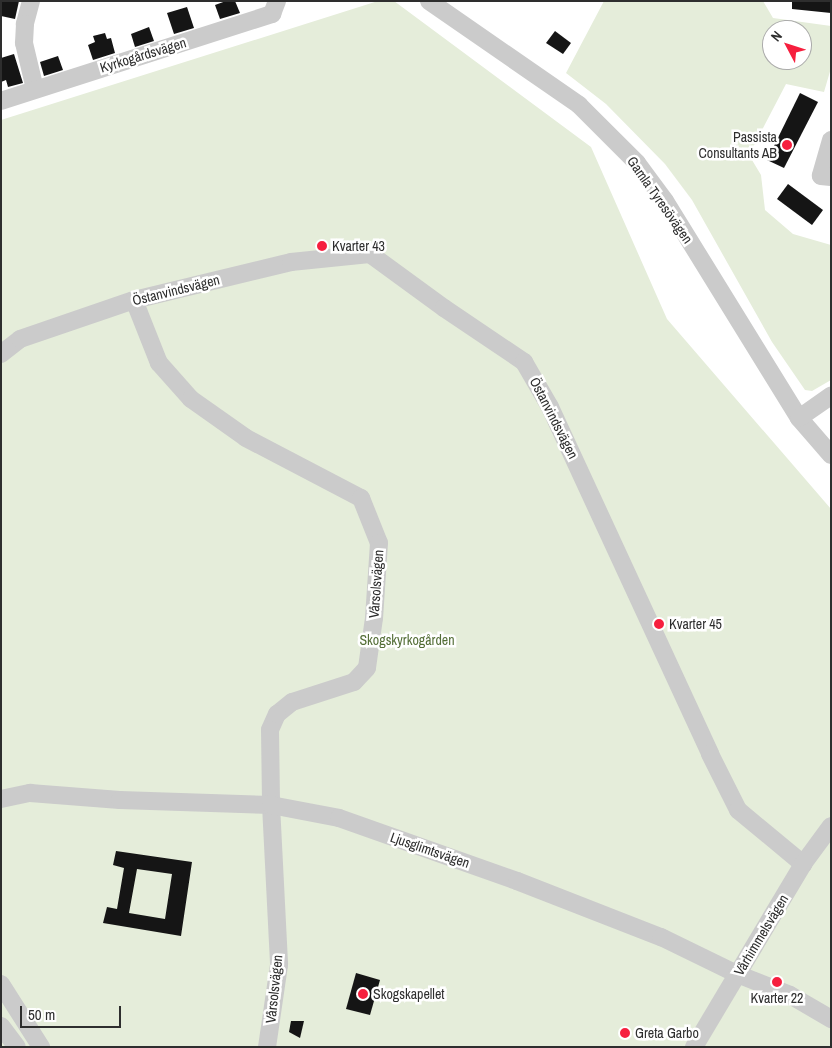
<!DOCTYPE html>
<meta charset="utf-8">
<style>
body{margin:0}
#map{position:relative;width:832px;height:1048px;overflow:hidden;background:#fff;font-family:"Archivo Narrow",sans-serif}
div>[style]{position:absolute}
.green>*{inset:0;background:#e5edda}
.building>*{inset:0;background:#151515}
.minor>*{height:18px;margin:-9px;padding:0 9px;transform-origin:9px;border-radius:9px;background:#cbcbcb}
.dots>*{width:14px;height:14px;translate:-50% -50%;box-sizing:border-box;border:2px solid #fff;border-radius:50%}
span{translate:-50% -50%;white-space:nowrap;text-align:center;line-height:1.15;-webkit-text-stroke:5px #fff;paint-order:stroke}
.street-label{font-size:14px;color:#2e2e2e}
.poi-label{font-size:14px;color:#2e2e2e}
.right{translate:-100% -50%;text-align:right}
.left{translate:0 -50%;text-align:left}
.park-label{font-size:14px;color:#546e37}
.frame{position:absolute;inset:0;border:2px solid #2e2e2e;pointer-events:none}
.north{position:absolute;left:762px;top:20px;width:50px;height:50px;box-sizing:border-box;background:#fff;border:1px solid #ababab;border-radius:50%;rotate:310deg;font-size:14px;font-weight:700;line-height:20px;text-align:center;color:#2e2e2e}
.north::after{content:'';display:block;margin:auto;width:18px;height:22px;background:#f61f3e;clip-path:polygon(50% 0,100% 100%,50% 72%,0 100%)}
.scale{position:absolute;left:20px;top:1006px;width:101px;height:22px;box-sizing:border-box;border:2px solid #2e2e2e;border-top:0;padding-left:6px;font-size:15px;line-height:18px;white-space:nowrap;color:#2e2e2e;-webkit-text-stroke:4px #fff;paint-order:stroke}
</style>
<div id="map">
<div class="green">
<i style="clip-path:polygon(378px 1px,394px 1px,591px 147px,667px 319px,831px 509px,831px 1047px,1px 1047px,1px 120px)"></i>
<i style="clip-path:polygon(evenodd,604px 1px,763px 1px,773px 18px,831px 26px,831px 68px,824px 92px,786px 84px,749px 155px,761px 175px,765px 210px,793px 234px,831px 245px,831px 380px,812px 391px,805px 390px,772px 342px,692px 200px,665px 164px,606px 104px,566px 73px,604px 1px,772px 30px,802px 30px,802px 60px,772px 60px,772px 30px)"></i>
</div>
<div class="building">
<i style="clip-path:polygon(1px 1px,19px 1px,15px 19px,1px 16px)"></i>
<i style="clip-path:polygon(226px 1px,235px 1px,240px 13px,220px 19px,215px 5px)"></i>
<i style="clip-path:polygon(792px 1px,831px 1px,831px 13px,792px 9px)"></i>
<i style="clip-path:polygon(187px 7px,194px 28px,174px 34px,167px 13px)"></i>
<i style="clip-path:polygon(149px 27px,154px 41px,135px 47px,131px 34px)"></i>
<i style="clip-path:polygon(555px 31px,571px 43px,563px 54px,546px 43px)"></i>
<i style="clip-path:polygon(105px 33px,107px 39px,111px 38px,115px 53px,93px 60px,88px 45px,95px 42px,93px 36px)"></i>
<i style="clip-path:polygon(14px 54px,23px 83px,8px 87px,6px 80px,1px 82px,1px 58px)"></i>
<i style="clip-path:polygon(58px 56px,63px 70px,44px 76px,40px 62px)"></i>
<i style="clip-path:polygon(800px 93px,818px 102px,784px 168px,767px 160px)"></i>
<i style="clip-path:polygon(788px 184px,823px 210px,812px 225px,777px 199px)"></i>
<i style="clip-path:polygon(evenodd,116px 851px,192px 862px,181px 936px,103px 923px,107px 907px,117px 909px,124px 868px,113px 865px,116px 851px,137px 869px,172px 874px,165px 919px,129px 913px,137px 869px)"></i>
<i style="clip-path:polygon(356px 973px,380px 980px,370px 1015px,346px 1009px)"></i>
<i style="clip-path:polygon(291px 1021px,304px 1021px,300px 1038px,289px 1032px)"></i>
</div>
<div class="minor">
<i style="left:31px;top:1px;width:24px;rotate:105deg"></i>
<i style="left:25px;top:24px;width:19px;rotate:93deg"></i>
<i style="left:24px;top:43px;width:47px;rotate:76.6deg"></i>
<i style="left:429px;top:1px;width:183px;rotate:34.7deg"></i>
<i style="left:579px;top:105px;width:82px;rotate:45deg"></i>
<i style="left:637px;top:163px;width:47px;rotate:53.6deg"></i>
<i style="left:665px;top:201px;width:255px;rotate:58.3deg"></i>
<i style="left:799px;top:418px;width:49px;rotate:49.1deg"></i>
<i style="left:1px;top:101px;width:285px;rotate:-17.8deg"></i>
<i style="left:272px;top:14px;width:14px;rotate:-69deg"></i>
<i style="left:831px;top:140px;width:37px;rotate:106deg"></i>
<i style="left:821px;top:176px;width:10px;rotate:6deg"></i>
<i style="left:134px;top:300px;width:68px;rotate:68.4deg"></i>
<i style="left:159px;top:363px;width:48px;rotate:48.4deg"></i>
<i style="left:191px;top:399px;width:67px;rotate:35.3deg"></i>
<i style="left:246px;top:438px;width:130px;rotate:27.6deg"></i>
<i style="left:361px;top:498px;width:48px;rotate:68.2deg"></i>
<i style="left:379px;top:543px;width:75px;rotate:93.8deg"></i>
<i style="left:374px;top:618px;width:50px;rotate:98deg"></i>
<i style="left:367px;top:668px;width:19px;rotate:133deg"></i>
<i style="left:354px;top:682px;width:65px;rotate:162.1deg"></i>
<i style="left:292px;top:702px;width:19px;rotate:141deg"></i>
<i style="left:277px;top:714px;width:17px;rotate:114deg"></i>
<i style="left:270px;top:730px;width:75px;rotate:89.2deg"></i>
<i style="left:271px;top:805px;width:160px;rotate:87.1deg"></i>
<i style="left:279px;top:965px;width:83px;rotate:98.3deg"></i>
<i style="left:1px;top:354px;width:24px;rotate:-38deg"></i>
<i style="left:20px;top:339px;width:120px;rotate:-18.9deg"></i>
<i style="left:134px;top:300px;width:162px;rotate:-13.6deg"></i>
<i style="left:291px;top:262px;width:79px;rotate:-5.8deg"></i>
<i style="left:370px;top:254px;width:92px;rotate:36.1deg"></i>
<i style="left:444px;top:308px;width:97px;rotate:34deg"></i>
<i style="left:524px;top:362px;width:52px;rotate:60deg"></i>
<i style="left:550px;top:407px;width:382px;rotate:65.2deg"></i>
<i style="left:710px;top:754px;width:63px;rotate:63.4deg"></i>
<i style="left:738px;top:810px;width:85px;rotate:39.7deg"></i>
<i style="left:799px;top:418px;width:39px;rotate:-35deg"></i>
<i style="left:1px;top:799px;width:30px;rotate:-12deg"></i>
<i style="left:30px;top:793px;width:90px;rotate:4.4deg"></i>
<i style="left:120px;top:800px;width:151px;rotate:1.9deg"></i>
<i style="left:271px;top:805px;width:69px;rotate:10.8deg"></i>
<i style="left:339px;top:818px;width:189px;rotate:19.5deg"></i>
<i style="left:517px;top:881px;width:155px;rotate:21.3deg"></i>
<i style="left:661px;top:937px;width:85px;rotate:26deg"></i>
<i style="left:737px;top:974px;width:57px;rotate:21.6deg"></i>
<i style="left:790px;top:995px;width:48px;rotate:30.3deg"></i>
<i style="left:1px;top:984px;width:75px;rotate:57.6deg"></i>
<i style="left:1px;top:1026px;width:26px;rotate:53deg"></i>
<i style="left:694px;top:1047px;width:213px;rotate:-59.2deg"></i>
<i style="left:803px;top:864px;width:47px;rotate:-53.6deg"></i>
</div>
<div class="dots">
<i style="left:787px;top:145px;background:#f61f3e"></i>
<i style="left:322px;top:246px;background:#f61f3e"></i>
<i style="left:659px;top:624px;background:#f61f3e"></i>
<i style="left:777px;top:982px;background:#f61f3e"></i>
<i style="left:363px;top:994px;background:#f61f3e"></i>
<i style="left:625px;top:1033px;background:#f61f3e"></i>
</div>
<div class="street-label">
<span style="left:143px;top:55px;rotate:-17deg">Kyrkogårdsvägen</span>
<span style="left:660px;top:200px;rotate:55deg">Gamla Tyresövägen</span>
<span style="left:176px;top:290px;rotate:-14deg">Östanvindsvägen</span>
<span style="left:554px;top:418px;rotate:63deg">Östanvindsvägen</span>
<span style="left:376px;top:584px;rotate:-86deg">Vårsolsvägen</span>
<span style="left:430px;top:850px;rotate:19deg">Ljusglimtsvägen</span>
<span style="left:761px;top:935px;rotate:-59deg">Vårhimmelsvägen</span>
<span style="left:274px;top:989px;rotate:-84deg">Vårsolsvägen</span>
</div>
<div class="poi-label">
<span class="right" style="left:777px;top:145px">Passista<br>Consultants AB</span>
<span class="left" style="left:332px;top:246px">Kvarter 43</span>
<span class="left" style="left:669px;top:624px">Kvarter 45</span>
<span class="left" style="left:373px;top:994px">Skogskapellet</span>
<span style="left:777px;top:998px">Kvarter 22</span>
<span class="left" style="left:635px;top:1033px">Greta Garbo</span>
</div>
<div class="park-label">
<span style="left:407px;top:640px">Skogskyrkogården</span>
</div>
<div class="frame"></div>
<div class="north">N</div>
<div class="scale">50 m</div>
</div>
